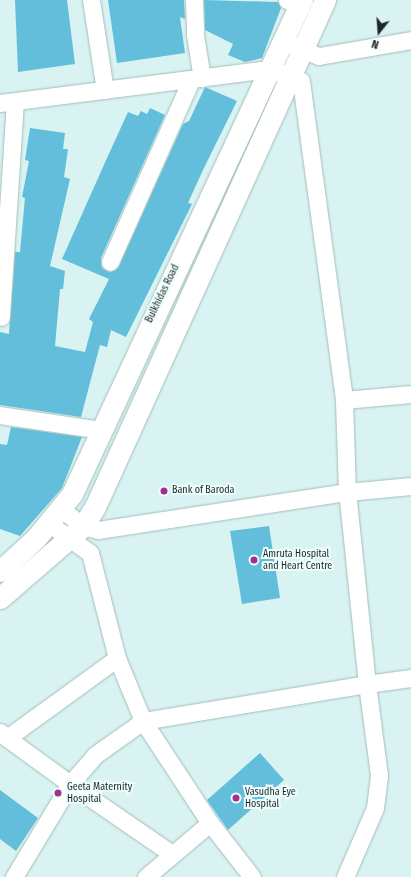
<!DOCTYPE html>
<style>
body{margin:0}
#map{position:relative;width:411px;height:877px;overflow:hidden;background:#d8f3f2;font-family:"Fira Sans Condensed",sans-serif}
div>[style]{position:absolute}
.building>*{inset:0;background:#62beda}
.roads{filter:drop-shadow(0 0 1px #a3bdbb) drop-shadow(0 0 1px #a3bdbb)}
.minor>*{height:17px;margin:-8.5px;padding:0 8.5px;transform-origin:8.5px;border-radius:8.5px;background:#fff}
.tertiary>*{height:21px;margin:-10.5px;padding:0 10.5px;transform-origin:10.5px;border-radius:10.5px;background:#fff}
.dots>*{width:11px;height:11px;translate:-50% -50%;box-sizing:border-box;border:2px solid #eefefd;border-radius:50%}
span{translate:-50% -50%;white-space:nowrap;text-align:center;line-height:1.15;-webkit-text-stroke:4px #eefefd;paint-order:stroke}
.street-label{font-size:10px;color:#1d2726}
.poi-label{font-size:10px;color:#1d2726}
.left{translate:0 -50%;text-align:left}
.north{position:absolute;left:359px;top:12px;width:40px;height:40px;-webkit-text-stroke:3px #eefefd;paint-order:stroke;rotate:197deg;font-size:11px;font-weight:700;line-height:16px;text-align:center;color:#1d2726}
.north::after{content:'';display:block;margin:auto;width:14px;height:18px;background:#1d2726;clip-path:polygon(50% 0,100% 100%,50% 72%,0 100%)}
</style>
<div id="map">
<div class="building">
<i style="clip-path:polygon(15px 0,67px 0,75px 64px,18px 72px)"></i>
<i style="clip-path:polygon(108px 0,184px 0,185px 19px,180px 17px,185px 53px,117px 63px)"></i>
<i style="clip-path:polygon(204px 0,278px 2px,281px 8px,262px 58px,245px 62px,228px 55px,233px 44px,205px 30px)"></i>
<i style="clip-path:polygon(205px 87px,237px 101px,202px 172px,188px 203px,192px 204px,126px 337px,111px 330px,107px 347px,100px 345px,81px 417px,0 405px,0 332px,9px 334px,15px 252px,20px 252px,25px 198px,22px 197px,29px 161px,25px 160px,30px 128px,65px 133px,63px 149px,68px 149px,64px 177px,70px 179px,50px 266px,65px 271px,63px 289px,60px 289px,55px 346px,85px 352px,93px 322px,89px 319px,109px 279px,62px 259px,107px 158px,128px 112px,138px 116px,141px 111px,147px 114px,150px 108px,165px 115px,101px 258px,102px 268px,111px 272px,119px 266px,183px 124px,189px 121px)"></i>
<i style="clip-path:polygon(11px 427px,82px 437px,62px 488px,20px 536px,0 529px,0 444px,7px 445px)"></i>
<i style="clip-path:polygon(269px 526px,280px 598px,242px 604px,230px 531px)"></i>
<i style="clip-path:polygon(260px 753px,284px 780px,228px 830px,207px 800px)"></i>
<i style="clip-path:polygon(0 790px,38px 818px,16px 851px,0 839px)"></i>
</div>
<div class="roads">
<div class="minor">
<i style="left:91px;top:0;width:91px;rotate:81.2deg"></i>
<i style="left:194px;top:0;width:35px;rotate:88deg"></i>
<i style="left:195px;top:35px;width:44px;rotate:80.8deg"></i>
<i style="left:287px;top:0;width:13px;rotate:27deg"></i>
<i style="left:283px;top:41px;width:39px;rotate:23deg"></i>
<i style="left:319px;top:56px;width:93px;rotate:-9.9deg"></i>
<i style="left:0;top:103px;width:273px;rotate:-7.2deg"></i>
<i style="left:271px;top:69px;width:32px;rotate:22deg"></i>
<i style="left:301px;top:81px;width:322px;rotate:82.3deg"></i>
<i style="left:344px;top:400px;width:67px;rotate:-5.1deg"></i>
<i style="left:110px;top:262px;width:199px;rotate:-66deg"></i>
<i style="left:1px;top:317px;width:216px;rotate:-86.3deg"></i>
<i style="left:0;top:415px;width:102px;rotate:8.4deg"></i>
<i style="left:62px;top:510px;width:26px;rotate:37deg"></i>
<i style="left:83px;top:526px;width:16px;rotate:15deg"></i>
<i style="left:98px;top:530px;width:252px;rotate:-8.7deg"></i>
<i style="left:347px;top:492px;width:92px;rotate:-91.9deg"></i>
<i style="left:117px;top:658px;width:68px;rotate:67.6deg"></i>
<i style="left:143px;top:721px;width:122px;rotate:56.7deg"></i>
<i style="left:210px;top:823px;width:68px;rotate:52.1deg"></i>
<i style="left:0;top:732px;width:9px;rotate:41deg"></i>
<i style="left:7px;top:738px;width:136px;rotate:-36deg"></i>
<i style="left:117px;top:658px;width:108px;rotate:-104.4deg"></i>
<i style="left:90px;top:553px;width:49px;rotate:-144.1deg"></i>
<i style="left:7px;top:738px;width:78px;rotate:36.1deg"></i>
<i style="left:70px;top:784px;width:109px;rotate:121.1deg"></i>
<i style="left:172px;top:854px;width:124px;rotate:-145.5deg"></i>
<i style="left:70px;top:784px;width:38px;rotate:-49deg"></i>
<i style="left:95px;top:755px;width:59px;rotate:-35.3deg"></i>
<i style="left:143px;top:721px;width:227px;rotate:-9.4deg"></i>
<i style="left:367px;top:684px;width:193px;rotate:-95.9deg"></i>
<i style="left:347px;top:492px;width:64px;rotate:-5.4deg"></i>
<i style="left:146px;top:877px;width:84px;rotate:-40.2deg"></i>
<i style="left:345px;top:877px;width:75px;rotate:-66.5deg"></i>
<i style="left:375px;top:808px;width:33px;rotate:-83deg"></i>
<i style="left:379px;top:775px;width:92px;rotate:-97.5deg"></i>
<i style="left:367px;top:684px;width:44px;rotate:-7.8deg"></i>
</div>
<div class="tertiary">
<i style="left:0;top:571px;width:49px;rotate:-42.5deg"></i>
<i style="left:36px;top:538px;width:57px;rotate:-50.7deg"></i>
<i style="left:72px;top:494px;width:545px;rotate:-65.03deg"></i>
<i style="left:0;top:598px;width:110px;rotate:-40.9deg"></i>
<i style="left:83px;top:526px;width:22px;rotate:-58deg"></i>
<i style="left:95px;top:507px;width:557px;rotate:-65.6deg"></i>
</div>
</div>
<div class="dots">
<i style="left:164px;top:491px;background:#9f3191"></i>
<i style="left:254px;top:560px;background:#9f3191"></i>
<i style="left:58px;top:793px;background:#9f3191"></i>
<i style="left:236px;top:798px;background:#9f3191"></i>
</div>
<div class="street-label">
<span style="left:163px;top:294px;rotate:-64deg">Bulkhidas Road</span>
</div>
<div class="poi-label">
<span class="left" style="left:172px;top:491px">Bank of Baroda</span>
<span class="left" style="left:263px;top:560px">Amruta Hospital<br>and Heart Centre</span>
<span class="left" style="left:67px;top:793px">Geeta Maternity<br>Hospital</span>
<span class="left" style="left:245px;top:798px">Vasudha Eye<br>Hospital</span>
</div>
<div class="north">N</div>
</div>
